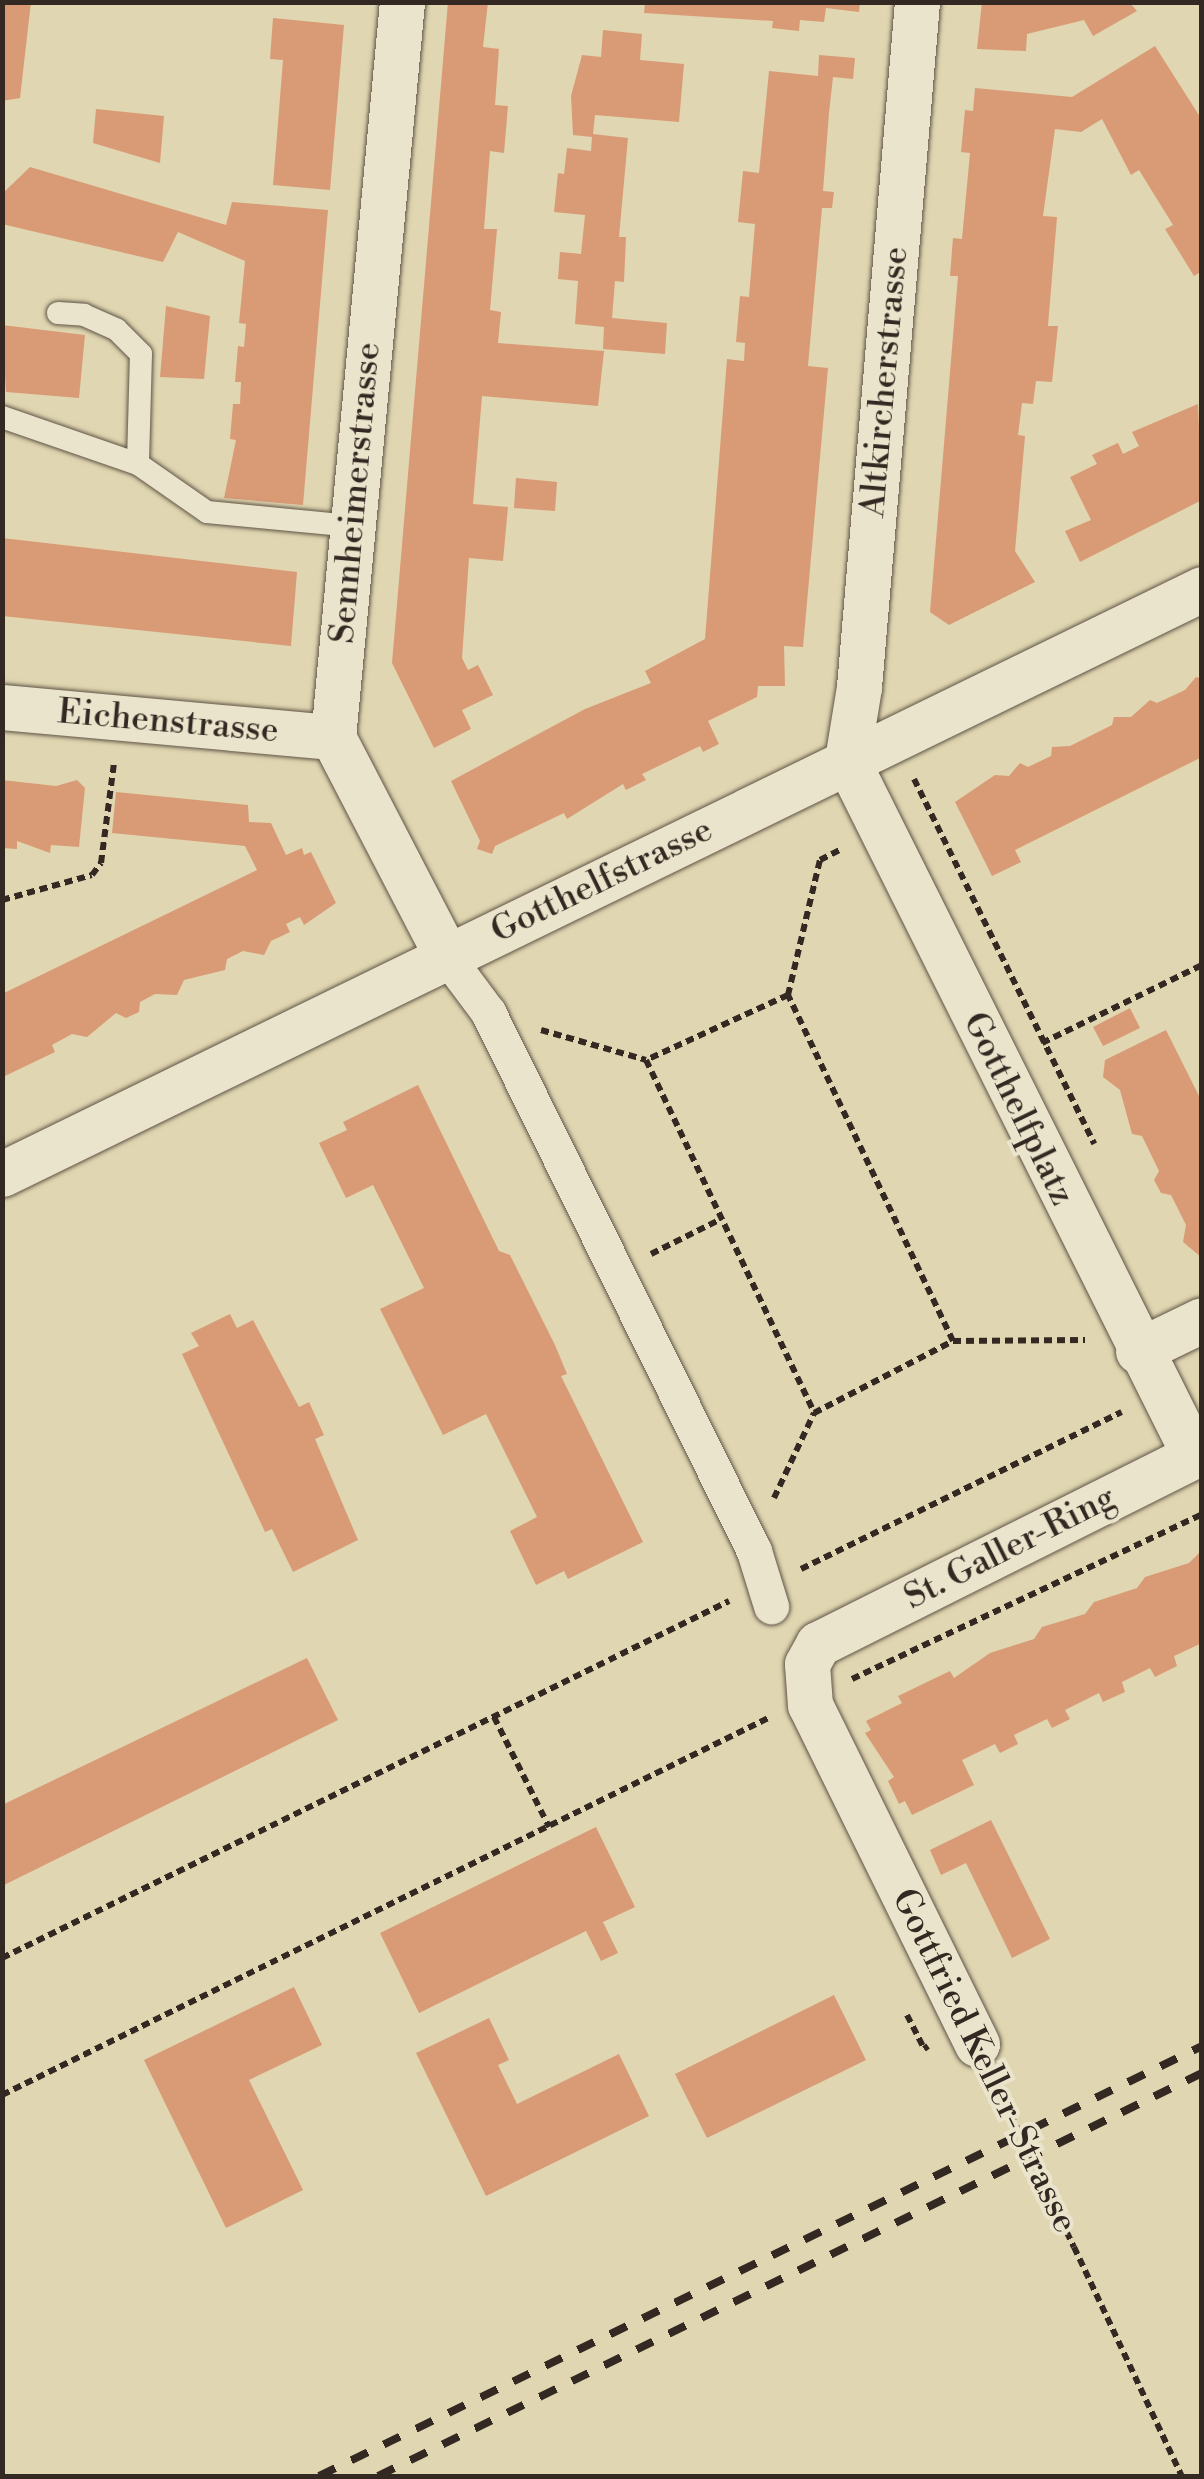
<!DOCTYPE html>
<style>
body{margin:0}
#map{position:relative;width:1204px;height:2479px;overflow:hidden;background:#e0d6b1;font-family:"Libre Bodoni",serif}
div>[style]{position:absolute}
.building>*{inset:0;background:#d99b76}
.path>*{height:6px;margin-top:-3px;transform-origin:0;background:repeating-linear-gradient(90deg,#342922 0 8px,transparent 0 13px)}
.roads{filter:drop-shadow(0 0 2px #5f5446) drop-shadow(0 0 2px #5f5446)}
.service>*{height:22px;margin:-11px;padding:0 11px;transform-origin:11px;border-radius:11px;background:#ebe4cc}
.pedestrian>*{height:35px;margin:-17.5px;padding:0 17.5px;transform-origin:17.5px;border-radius:17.5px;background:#ebe4cc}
.minor>*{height:45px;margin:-22.5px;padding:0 22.5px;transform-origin:22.5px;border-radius:22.5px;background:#ebe4cc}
.rail>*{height:8px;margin-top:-4px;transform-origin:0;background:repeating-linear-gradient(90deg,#342922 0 18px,transparent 0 36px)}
.path-bridge>*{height:6px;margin-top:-3px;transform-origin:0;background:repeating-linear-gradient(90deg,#342922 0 8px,transparent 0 13px)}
span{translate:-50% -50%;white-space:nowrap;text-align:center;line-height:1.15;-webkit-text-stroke:8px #ebe4cc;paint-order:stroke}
.street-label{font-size:35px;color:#342922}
.frame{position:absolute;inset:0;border:5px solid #342922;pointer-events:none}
</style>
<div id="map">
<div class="building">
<i style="clip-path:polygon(2px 2px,31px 2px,20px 98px,2px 101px)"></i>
<i style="clip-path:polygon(448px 2px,488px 2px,483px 47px,499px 49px,495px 105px,508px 106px,504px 153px,490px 151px,484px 229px,497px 229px,490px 310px,501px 312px,498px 343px,604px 351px,598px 406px,482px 396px,473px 504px,508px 507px,503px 561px,469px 558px,462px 658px,468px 670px,478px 665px,493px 695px,462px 710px,471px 729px,434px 748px,392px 663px)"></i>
<i style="clip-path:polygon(645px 2px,860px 2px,859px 12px,826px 8px,824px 22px,800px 20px,799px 31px,772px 28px,773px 21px,644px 13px)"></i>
<i style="clip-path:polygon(982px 2px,1129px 2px,1137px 11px,1093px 36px,1084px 20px,1027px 34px,1026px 51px,977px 49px)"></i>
<i style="clip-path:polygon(273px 18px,344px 25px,330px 190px,273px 185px,283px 60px,270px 59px)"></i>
<i style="clip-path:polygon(603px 30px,642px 34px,640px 60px,684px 64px,679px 122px,595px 115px,593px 134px,628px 138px,619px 237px,626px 237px,624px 282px,615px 281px,612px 318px,667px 323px,665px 354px,603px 349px,604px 327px,575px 324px,578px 281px,558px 279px,560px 252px,581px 254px,585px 215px,554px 212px,558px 173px,564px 174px,567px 148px,591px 151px,592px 137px,573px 135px,571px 96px,582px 55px,601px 57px)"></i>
<i style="clip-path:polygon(1155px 46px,1202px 120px,1202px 271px,1194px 276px,1165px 229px,1173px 225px,1139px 170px,1131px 175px,1102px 119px,1081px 132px,1055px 129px,1043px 216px,1057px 217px,1048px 326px,1058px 326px,1052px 382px,1036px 381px,1033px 404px,1022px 403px,1018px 435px,1025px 436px,1015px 551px,1035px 582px,949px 625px,930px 612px,958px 276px,950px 276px,953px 238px,962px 239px,970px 153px,961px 152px,965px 110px,973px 111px,975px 88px,1072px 97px)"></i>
<i style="clip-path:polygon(819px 55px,855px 58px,853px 79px,833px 77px,829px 113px,823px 191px,834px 192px,832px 208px,822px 208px,808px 366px,828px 368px,803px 647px,784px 646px,785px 686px,758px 686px,757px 697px,708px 721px,719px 744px,703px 752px,700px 746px,642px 774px,646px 780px,626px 790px,623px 784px,567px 819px,564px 813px,495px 846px,492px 854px,477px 849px,480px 841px,451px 781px,585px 709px,651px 683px,645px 671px,705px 639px,727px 359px,744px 361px,745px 343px,736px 342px,740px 296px,749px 297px,755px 224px,738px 222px,743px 171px,759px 173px,769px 71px,818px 76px)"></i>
<i style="clip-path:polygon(96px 109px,164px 116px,160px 163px,93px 143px)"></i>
<i style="clip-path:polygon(30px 167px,226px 225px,232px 202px,328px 210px,303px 505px,224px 498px,236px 440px,230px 439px,233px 404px,240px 404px,241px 382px,235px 382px,238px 346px,244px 347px,246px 324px,239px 323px,245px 261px,178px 232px,163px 262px,2px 224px,2px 194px)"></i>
<i style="clip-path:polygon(166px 306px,210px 316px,204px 379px,160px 377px)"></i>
<i style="clip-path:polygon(2px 325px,85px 335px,79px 398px,6px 392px)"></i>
<i style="clip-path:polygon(1198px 404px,1202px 500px,1080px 562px,1065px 531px,1091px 520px,1070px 477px,1097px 464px,1092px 455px,1118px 443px,1123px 454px,1139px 446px,1132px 432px)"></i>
<i style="clip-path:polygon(516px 478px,557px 482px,555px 511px,514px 508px)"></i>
<i style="clip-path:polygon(2px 538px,297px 572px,291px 646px,2px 616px)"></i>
<i style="clip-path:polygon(1196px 677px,1202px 679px,1202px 757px,1015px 850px,1021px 862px,992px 876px,955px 802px,995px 775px,1009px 776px,1020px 763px,1028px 767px,1051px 756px,1052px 747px,1070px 746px,1112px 725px,1114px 717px,1131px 717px,1150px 700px,1157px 703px,1185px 690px)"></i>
<i style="clip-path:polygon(2px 780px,56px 786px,77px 780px,85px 788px,79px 847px,51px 845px,50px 853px,17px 841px,17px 849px,2px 848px)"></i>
<i style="clip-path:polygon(116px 792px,248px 805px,249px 822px,271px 823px,286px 855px,302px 848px,304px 855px,311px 852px,336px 903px,304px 925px,300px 917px,286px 924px,290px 932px,271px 941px,264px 955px,243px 951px,227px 959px,225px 970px,184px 980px,177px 995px,155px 994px,140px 1002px,139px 1012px,126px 1018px,116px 1013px,87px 1037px,72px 1034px,52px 1045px,55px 1052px,5px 1076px,2px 994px,257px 870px,245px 846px,112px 833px)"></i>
<i style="clip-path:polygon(1130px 1008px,1140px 1028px,1103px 1046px,1093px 1027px)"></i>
<i style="clip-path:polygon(1166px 1030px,1202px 1102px,1201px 1257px,1183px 1242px,1186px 1225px,1171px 1195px,1161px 1193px,1154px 1180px,1159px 1171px,1142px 1136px,1132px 1134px,1120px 1090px,1103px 1077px,1105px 1060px)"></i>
<i style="clip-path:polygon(418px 1085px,499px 1251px,510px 1255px,555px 1345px,567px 1374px,561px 1376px,643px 1542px,568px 1579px,564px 1571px,536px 1585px,510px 1531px,537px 1517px,486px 1414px,443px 1435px,380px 1309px,424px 1288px,373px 1185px,346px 1198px,319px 1143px,347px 1130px,343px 1122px)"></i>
<i style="clip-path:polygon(230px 1314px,237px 1328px,253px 1320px,299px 1407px,309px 1402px,324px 1435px,315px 1439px,358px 1540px,293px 1572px,272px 1529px,265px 1532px,182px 1354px,199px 1346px,191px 1333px)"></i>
<i style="clip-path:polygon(1202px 1550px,1202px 1643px,1174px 1656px,1177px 1666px,1155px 1677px,1150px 1668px,1122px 1682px,1125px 1692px,1103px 1702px,1099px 1693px,1065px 1710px,1070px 1719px,1052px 1728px,1047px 1719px,1014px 1735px,1018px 1744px,1000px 1753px,995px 1744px,962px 1760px,974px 1785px,912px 1815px,905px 1801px,899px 1804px,888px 1781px,894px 1777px,865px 1733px,871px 1730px,866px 1721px,902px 1703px,898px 1696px,950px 1671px,954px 1678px,990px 1653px,1034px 1639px,1042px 1627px,1085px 1614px,1094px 1602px,1137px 1588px,1145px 1577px,1189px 1563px)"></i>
<i style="clip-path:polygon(307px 1658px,338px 1720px,2px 1886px,2px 1805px)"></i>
<i style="clip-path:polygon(991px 1820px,1050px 1939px,1012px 1958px,966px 1863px,941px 1875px,930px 1850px)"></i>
<i style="clip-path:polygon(596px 1827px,635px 1907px,603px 1922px,618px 1953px,601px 1961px,586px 1931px,419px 2013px,380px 1933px)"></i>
<i style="clip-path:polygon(294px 1987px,322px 2045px,249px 2080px,303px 2190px,226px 2228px,144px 2060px)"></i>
<i style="clip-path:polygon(834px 1995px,866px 2060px,707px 2138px,675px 2074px)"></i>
<i style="clip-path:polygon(489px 2018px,509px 2060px,498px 2065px,517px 2104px,619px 2054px,649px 2116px,486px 2196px,416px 2053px)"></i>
</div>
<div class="path">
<i style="left:914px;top:779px;width:407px;rotate:63.7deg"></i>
<i style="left:2px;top:900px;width:93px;rotate:-15.5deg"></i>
<i style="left:92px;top:875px;width:15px;rotate:-53deg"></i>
<i style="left:101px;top:863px;width:101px;rotate:-82.6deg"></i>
<i style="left:788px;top:995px;width:139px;rotate:-76.7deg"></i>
<i style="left:820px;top:860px;width:25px;rotate:-27deg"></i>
<i style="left:541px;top:1030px;width:109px;rotate:15.9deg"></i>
<i style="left:1042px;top:1043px;width:178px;rotate:-26deg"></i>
<i style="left:651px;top:1254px;width:78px;rotate:-26.6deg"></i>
<i style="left:953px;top:1341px;width:383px;rotate:-115.5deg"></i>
<i style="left:788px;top:995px;width:156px;rotate:155.4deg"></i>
<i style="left:646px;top:1060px;width:391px;rotate:64.5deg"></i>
<i style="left:814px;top:1413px;width:157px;rotate:-27.4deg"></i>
<i style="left:953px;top:1341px;width:132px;rotate:-0.4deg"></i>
<i style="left:774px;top:1498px;width:94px;rotate:-64.8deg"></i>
<i style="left:801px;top:1569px;width:357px;rotate:-26.1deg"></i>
<i style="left:852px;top:1679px;width:387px;rotate:-25.2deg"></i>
<i style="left:494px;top:1717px;width:123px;rotate:63.4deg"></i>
<i style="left:2px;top:1958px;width:810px;rotate:-26.15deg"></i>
<i style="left:907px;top:2015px;width:38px;rotate:63deg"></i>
<i style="left:924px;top:2049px;width:5px;rotate:-37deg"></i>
<i style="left:2px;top:2095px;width:854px;rotate:-26.2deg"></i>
<i style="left:1074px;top:2247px;width:253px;rotate:64.8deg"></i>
</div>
<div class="roads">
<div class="service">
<i style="left:58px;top:313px;width:26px;rotate:4deg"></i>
<i style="left:84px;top:315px;width:36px;rotate:24deg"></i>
<i style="left:117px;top:330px;width:34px;rotate:45deg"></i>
<i style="left:141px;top:354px;width:110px;rotate:91.6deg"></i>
<i style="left:2px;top:417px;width:144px;rotate:19.1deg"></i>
<i style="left:138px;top:464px;width:84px;rotate:34.8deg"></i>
<i style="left:207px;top:512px;width:147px;rotate:5.5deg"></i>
</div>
<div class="pedestrian">
<i style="left:447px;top:957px;width:69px;rotate:53.3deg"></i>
<i style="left:488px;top:1012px;width:601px;rotate:63.73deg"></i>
<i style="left:754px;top:1551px;width:58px;rotate:72.8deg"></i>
</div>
<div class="minor">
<i style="left:402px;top:2px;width:738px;rotate:95.36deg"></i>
<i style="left:333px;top:737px;width:248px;rotate:62.6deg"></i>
<i style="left:917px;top:2px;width:687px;rotate:94.84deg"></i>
<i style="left:859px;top:687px;width:74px;rotate:99.3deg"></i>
<i style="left:847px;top:760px;width:777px;rotate:63.47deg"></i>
<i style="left:2px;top:707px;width:332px;rotate:5.2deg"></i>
<i style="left:2px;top:1174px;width:1335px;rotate:-25.99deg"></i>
<i style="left:1138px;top:1351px;width:71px;rotate:-25.8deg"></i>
<i style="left:977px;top:2044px;width:378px;rotate:-116.2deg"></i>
<i style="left:810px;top:1705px;width:41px;rotate:-94.2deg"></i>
<i style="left:807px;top:1664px;width:23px;rotate:-61deg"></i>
<i style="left:818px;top:1644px;width:429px;rotate:-26.6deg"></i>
</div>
</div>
<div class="rail">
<i style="left:319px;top:2476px;width:982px;rotate:-25.96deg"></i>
<i style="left:378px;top:2476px;width:917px;rotate:-26.06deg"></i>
</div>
<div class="path-bridge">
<i style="left:977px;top:2044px;width:225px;rotate:64.5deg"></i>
</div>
<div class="street-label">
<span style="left:885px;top:382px;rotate:-85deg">Altkircherstrasse</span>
<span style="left:356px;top:493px;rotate:-85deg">Sennheimerstrasse</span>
<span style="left:168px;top:722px;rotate:5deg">Eichenstrasse</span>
<span style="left:602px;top:881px;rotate:-26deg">Gotthelfstrasse</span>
<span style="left:1018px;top:1109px;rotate:64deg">Gotthelfplatz</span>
<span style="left:1010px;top:1548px;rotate:-27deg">St. Galler-Ring</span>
<span style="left:984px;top:2061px;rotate:64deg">Gottfried Keller-Strasse</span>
</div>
<div class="frame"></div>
</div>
